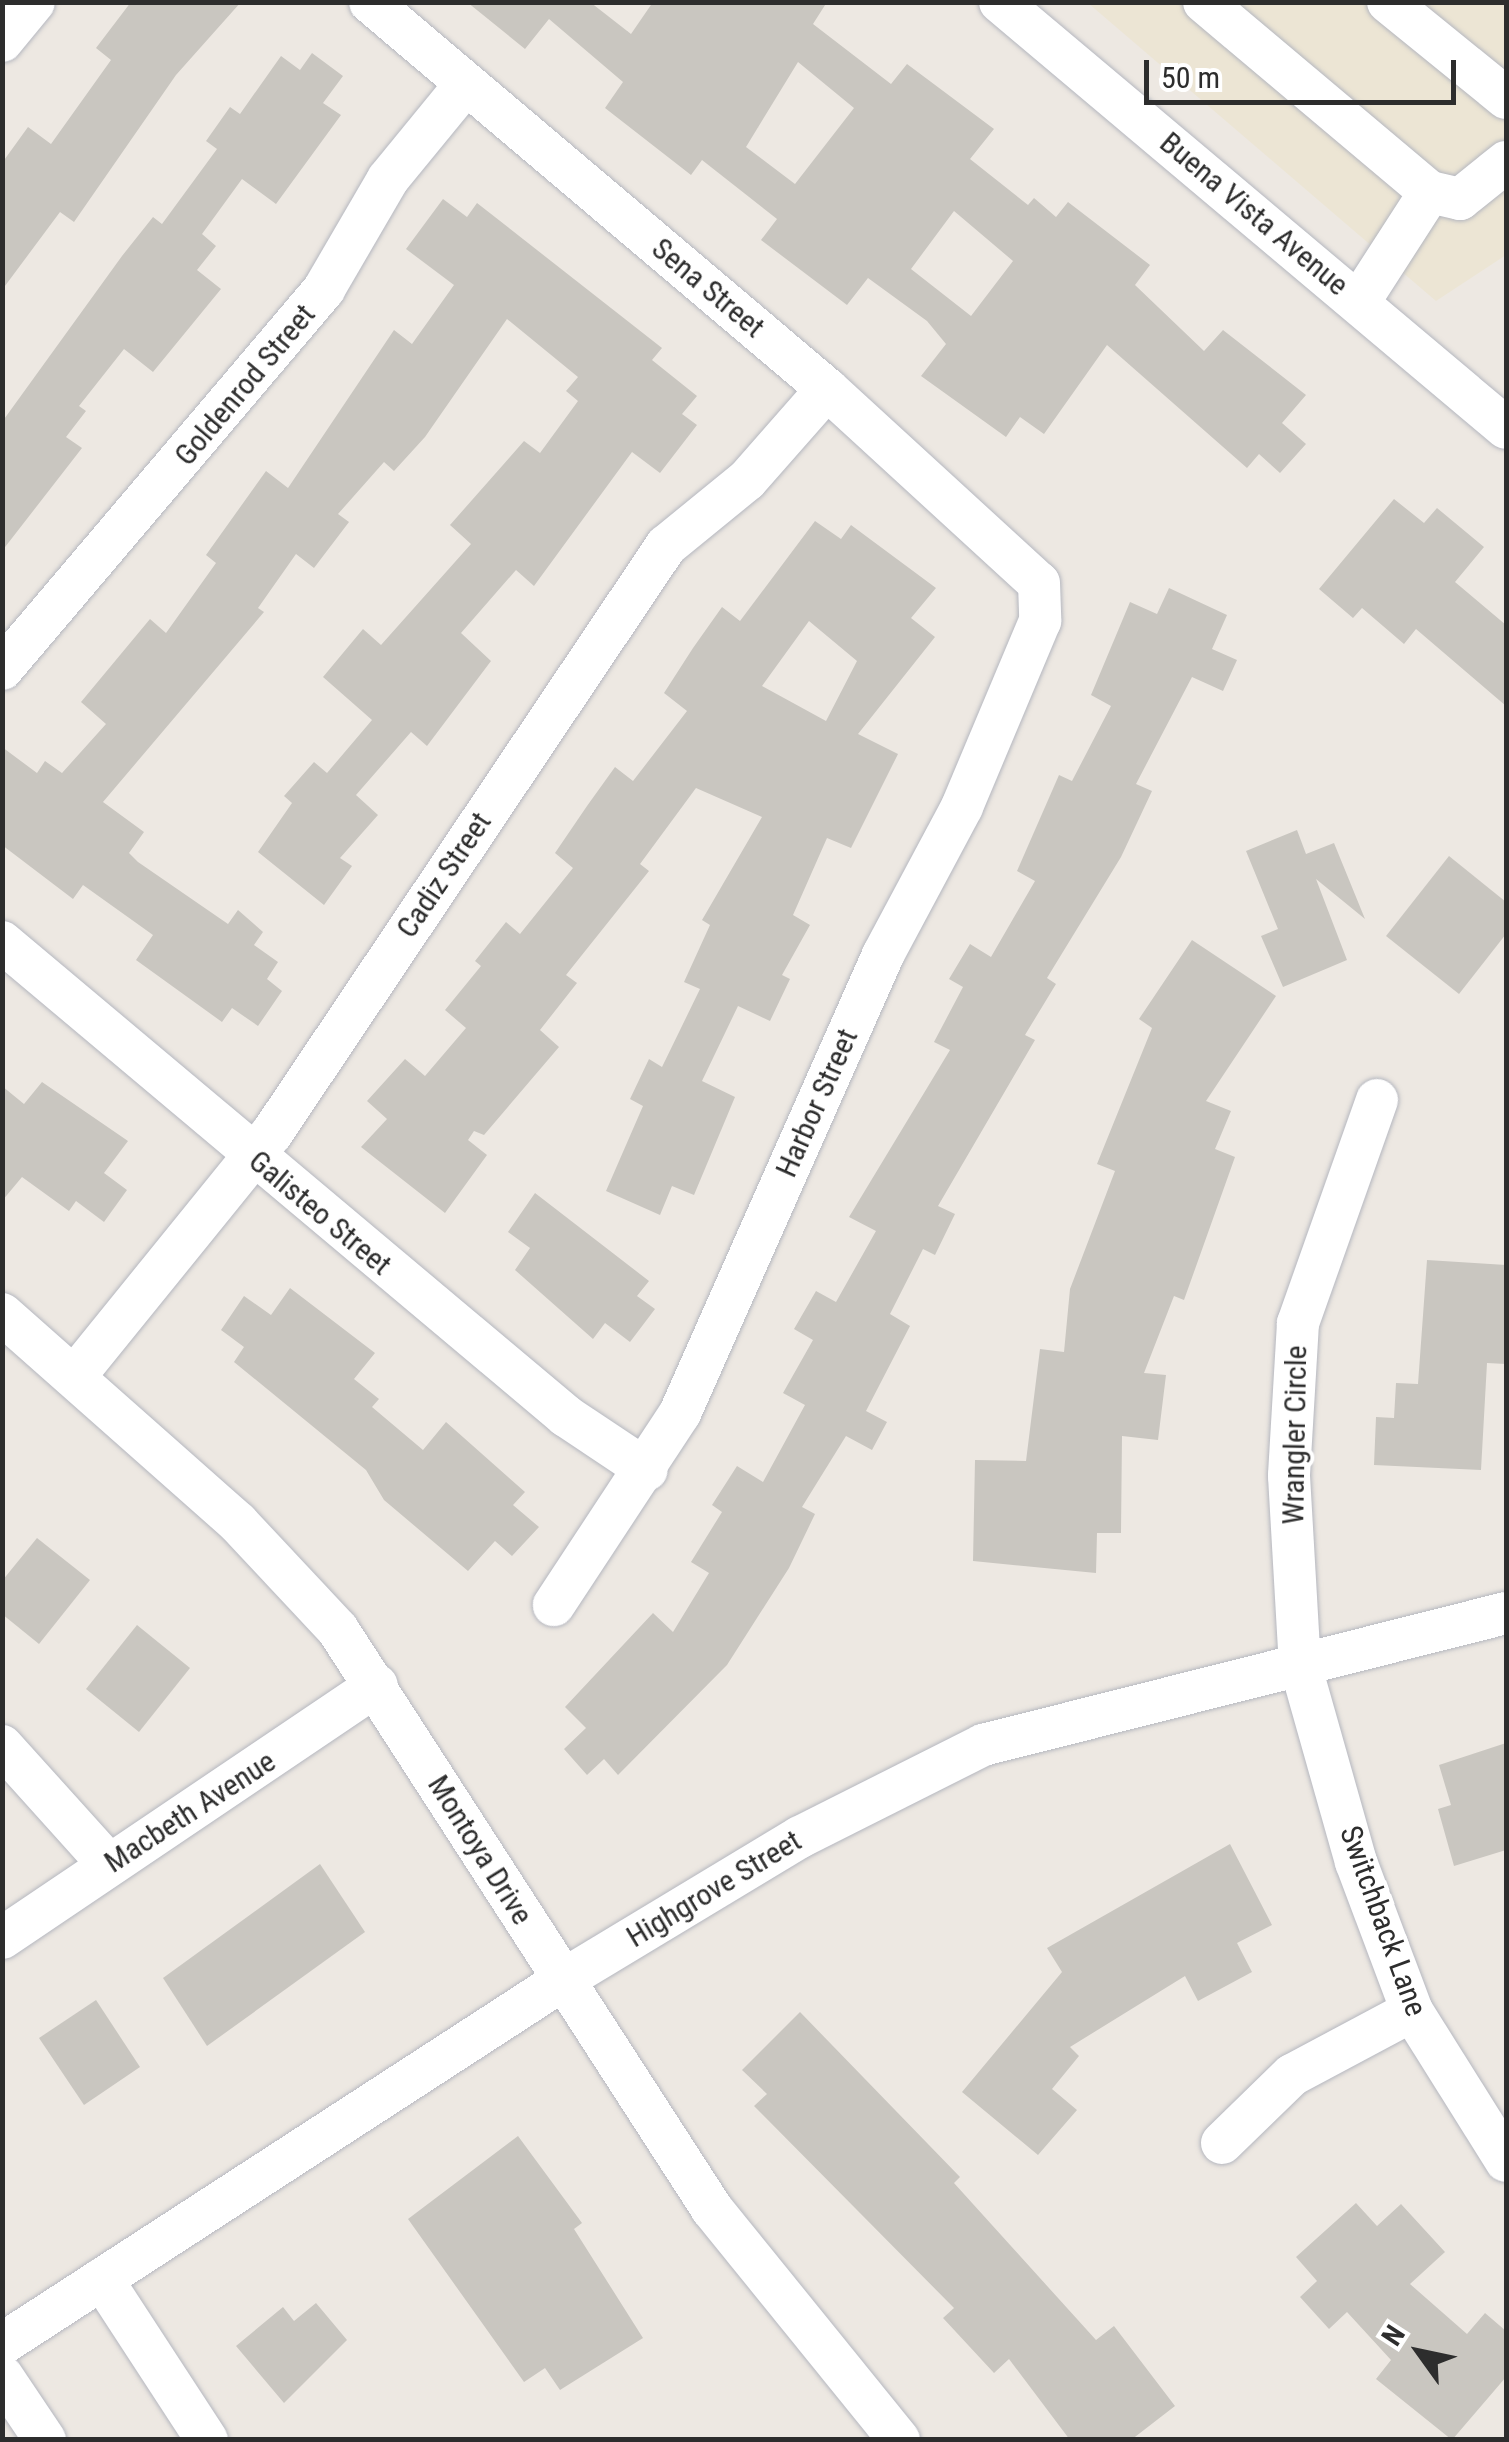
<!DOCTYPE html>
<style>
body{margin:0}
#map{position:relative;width:1509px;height:2442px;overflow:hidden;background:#ede8e2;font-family:"Roboto Condensed",sans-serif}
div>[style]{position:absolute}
.education>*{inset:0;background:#ece5d4}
.building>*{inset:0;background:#c9c6c0}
.roads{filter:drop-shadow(0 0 2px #b5b7bf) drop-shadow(0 0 2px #b5b7bf)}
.minor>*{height:42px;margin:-21px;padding:0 21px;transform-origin:21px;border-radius:21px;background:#fff}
span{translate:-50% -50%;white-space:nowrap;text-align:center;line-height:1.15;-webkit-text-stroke:8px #fff;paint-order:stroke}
.street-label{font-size:30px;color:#2d2d2d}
.frame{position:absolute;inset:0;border:5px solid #2d2d2d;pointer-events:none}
.north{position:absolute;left:1369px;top:2302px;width:100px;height:100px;-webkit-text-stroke:8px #fff;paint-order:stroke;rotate:303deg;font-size:28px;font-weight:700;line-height:40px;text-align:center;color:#2d2d2d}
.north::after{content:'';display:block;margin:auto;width:35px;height:45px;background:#2d2d2d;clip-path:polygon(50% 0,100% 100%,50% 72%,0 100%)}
.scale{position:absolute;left:1144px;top:60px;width:312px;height:45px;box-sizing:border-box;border:5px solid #2d2d2d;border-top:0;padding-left:12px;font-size:30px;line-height:35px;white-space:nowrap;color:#2d2d2d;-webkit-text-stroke:8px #fff;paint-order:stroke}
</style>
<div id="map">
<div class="education">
<i style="clip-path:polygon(1088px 3px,1506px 3px,1506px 255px,1436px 301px)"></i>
</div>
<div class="building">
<i style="clip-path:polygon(131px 2px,241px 2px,176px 75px,74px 222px,60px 212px,2px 290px,2px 163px,28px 127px,51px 144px,111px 60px,96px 48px)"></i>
<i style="clip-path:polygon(evenodd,467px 2px,590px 2px,631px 34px,653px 2px,827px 2px,813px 24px,891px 84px,907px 64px,994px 129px,970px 159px,1028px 205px,1034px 198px,1056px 217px,1068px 202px,1150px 265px,1135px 285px,1204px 351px,1223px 330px,1306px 395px,1282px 423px,1306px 444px,1280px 473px,1259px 454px,1247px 468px,1107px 345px,1044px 434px,1020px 417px,1006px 437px,921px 376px,946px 344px,927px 321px,868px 278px,847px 305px,761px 240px,777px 219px,702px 160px,691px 175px,605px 108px,623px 82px,549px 19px,525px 49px,467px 2px,798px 62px,854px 108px,795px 184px,746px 147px,798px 62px,467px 2px,954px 211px,1013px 261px,971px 316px,911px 269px,954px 211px)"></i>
<i style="clip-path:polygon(312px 53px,343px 76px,323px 103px,341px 115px,276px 204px,242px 179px,202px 234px,216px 246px,197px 270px,221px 289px,153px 372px,124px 349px,79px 406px,86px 411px,66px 437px,82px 448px,2px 551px,2px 422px,122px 256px,153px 217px,162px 224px,217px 149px,206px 141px,230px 107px,240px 114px,281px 56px,300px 70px)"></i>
<i style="clip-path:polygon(443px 199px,467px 217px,477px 203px,662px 348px,652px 360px,697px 396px,682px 414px,697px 425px,660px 473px,632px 452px,534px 586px,516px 570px,461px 633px,491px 661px,427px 746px,411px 732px,356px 795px,378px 815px,340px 858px,352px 866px,324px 905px,258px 852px,292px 803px,284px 796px,314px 762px,327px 773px,372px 720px,323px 677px,363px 629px,381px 645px,471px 544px,450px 525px,524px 441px,540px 453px,578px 401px,566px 391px,578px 377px,507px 319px,425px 437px,394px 471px,384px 462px,338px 514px,349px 522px,314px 568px,296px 554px,258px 608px,264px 612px,103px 802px,144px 832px,129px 853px,138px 862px,228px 924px,238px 910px,263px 932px,254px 945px,278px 962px,267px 979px,282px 991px,258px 1026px,232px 1008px,222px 1022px,136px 960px,153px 935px,83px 885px,73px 899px,2px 845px,2px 747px,37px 773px,45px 761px,62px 773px,106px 724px,81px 702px,150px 619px,166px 633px,216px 563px,206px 555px,266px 471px,288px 488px,394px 330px,412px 344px,454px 285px,406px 249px)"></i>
<i style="clip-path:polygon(1394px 499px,1424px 523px,1437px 508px,1484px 547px,1455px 582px,1506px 625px,1506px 706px,1416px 629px,1404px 644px,1362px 608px,1353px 618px,1319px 589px)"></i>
<i style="clip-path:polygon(evenodd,815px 521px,841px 539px,851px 525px,936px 588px,911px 618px,935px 637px,858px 734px,898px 754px,851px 848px,827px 838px,793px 915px,810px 925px,782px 975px,790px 979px,770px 1021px,738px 1006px,702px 1081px,735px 1097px,694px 1195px,672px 1186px,660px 1215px,606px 1191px,643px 1106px,630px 1099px,649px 1059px,662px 1067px,700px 989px,684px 982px,710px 925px,702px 920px,762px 817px,696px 788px,640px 864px,649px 871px,566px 975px,577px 983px,540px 1030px,559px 1047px,484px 1135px,474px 1131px,468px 1140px,487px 1155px,445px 1213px,361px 1147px,387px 1119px,367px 1101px,405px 1059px,425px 1076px,466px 1028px,445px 1010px,481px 966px,475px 961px,506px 922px,520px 934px,573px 868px,555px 853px,587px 806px,615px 767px,633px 781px,687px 711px,664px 693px,693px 648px,722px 607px,740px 621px,815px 521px,809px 621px,857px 661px,826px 721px,762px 686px,809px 621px)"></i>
<i style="clip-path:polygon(1169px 588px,1227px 615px,1212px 649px,1237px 660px,1223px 691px,1192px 677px,1136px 784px,1152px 791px,1121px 857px,1047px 978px,1056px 984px,1025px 1035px,1035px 1040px,938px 1206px,955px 1214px,935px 1255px,923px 1249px,890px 1314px,910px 1326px,866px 1411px,887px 1422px,872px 1450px,846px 1436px,802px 1507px,815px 1514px,789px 1568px,727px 1665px,618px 1775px,604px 1759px,587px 1775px,564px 1749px,586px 1728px,565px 1707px,653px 1613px,673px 1632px,709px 1573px,691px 1562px,722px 1512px,712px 1505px,737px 1466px,763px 1482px,805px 1405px,783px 1393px,813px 1340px,794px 1329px,816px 1291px,836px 1302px,876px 1231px,849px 1217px,950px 1050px,934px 1042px,963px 987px,949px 979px,970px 944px,991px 957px,1035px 881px,1017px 871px,1059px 775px,1072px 781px,1111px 706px,1091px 695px,1130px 602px,1157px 614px)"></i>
<i style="clip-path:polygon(1297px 830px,1306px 854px,1334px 843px,1365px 919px,1316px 879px,1347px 960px,1283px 987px,1261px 936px,1278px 929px,1246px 851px)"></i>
<i style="clip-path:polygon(1449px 856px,1506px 902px,1506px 934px,1459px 994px,1386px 936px)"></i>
<i style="clip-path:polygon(1192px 940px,1276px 996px,1206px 1101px,1231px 1111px,1215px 1149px,1235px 1157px,1184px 1300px,1174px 1296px,1144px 1373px,1166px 1375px,1158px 1440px,1122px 1436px,1121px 1533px,1097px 1533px,1096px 1573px,973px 1561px,975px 1460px,1026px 1461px,1040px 1349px,1064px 1352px,1070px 1289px,1115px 1171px,1097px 1164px,1152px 1028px,1139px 1019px)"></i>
<i style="clip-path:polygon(42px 1082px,128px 1141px,104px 1173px,127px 1190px,104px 1222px,76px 1201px,69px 1211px,22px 1177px,2px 1201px,2px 1086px,24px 1104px)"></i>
<i style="clip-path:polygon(535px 1193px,649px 1281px,637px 1296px,655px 1309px,630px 1342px,605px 1323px,593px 1339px,515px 1270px,530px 1248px,508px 1232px)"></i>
<i style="clip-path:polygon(1427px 1260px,1506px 1265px,1506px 1364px,1487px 1363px,1481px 1470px,1374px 1465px,1376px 1417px,1394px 1418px,1396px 1383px,1418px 1384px)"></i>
<i style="clip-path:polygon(290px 1288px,375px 1353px,354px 1379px,379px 1399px,372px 1407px,423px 1450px,446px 1422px,525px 1492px,513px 1505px,539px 1527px,512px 1556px,495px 1541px,468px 1571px,384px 1500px,366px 1470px,234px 1362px,244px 1347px,221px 1330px,244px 1296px,271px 1315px)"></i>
<i style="clip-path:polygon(37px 1538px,90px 1580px,39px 1644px,2px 1614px,2px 1581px)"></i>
<i style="clip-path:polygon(137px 1625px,190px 1668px,139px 1732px,86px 1689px)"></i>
<i style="clip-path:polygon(1506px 1743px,1506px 1850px,1454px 1866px,1438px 1809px,1451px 1805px,1439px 1765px)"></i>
<i style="clip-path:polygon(1230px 1844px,1272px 1925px,1237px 1943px,1252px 1972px,1198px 2001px,1185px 1976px,1070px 2047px,1079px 2056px,1052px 2089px,1077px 2110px,1038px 2155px,962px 2092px,1062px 1972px,1047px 1948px)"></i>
<i style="clip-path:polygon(320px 1864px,365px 1932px,207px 2046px,163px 1978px)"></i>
<i style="clip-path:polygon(96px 2000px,140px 2067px,84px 2105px,39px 2038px)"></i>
<i style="clip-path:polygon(800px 2012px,960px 2177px,954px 2183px,1096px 2340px,1114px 2326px,1175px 2406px,1131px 2440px,1070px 2440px,1009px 2359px,994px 2373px,943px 2318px,954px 2308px,754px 2106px,767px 2094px,742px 2070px)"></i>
<i style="clip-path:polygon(518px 2136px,582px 2223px,574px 2229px,643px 2338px,560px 2390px,545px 2368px,524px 2382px,408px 2219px)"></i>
<i style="clip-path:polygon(1356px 2203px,1377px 2226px,1401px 2204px,1445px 2252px,1410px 2284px,1467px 2334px,1485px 2313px,1506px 2331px,1506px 2377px,1452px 2440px,1376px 2379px,1391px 2360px,1347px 2312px,1329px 2329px,1300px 2297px,1317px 2281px,1296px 2257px)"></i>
<i style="clip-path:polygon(316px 2303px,347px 2340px,284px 2403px,236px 2346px,283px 2307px,294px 2321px)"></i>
</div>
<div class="roads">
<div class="minor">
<i style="left:370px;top:2px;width:599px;rotate:40.26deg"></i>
<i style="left:827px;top:389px;width:287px;rotate:42.5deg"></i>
<i style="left:1039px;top:583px;width:38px;rotate:88deg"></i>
<i style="left:1040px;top:621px;width:202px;rotate:112.8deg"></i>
<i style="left:962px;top:807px;width:168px;rotate:118.1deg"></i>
<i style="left:883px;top:955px;width:501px;rotate:113.9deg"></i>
<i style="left:680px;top:1413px;width:230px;rotate:123.3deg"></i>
<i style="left:1000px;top:2px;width:661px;rotate:40.09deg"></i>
<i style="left:1204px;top:2px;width:295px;rotate:40.1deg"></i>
<i style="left:1430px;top:192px;width:31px;rotate:13deg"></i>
<i style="left:1460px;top:199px;width:59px;rotate:-38.8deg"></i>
<i style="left:1388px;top:2px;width:152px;rotate:39.1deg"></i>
<i style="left:2px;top:41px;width:50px;rotate:-50.6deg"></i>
<i style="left:1359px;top:302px;width:131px;rotate:-57.2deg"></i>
<i style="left:2px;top:669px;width:498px;rotate:-49.7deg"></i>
<i style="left:324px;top:289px;width:127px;rotate:-59.8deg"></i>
<i style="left:388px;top:179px;width:122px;rotate:-50.7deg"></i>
<i style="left:2px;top:942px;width:737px;rotate:40.04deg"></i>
<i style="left:566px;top:1416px;width:97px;rotate:33.7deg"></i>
<i style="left:1377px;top:1100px;width:237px;rotate:109.5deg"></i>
<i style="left:1298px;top:1323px;width:153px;rotate:93.4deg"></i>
<i style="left:1289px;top:1476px;width:188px;rotate:86.7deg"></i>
<i style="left:1300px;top:1664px;width:206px;rotate:74.2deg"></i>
<i style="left:1356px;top:1862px;width:159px;rotate:69.4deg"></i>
<i style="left:1412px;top:2011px;width:177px;rotate:57.9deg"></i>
<i style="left:2px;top:1314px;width:315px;rotate:41.5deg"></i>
<i style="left:238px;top:1523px;width:146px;rotate:46.9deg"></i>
<i style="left:338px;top:1630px;width:689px;rotate:57.14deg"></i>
<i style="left:712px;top:2209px;width:297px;rotate:51deg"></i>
<i style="left:75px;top:1376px;width:313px;rotate:-51deg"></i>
<i style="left:272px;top:1133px;width:707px;rotate:-56.13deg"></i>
<i style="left:666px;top:546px;width:104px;rotate:-39.2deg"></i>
<i style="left:747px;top:480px;width:121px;rotate:-48.7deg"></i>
<i style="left:2px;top:1746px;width:160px;rotate:48deg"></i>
<i style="left:2px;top:1938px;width:452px;rotate:-34deg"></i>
<i style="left:1222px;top:2143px;width:98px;rotate:-44.2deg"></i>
<i style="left:1292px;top:2075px;width:136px;rotate:-28.1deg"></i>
<i style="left:102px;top:2279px;width:192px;rotate:56.9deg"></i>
<i style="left:2px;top:2344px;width:669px;rotate:-32.98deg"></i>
<i style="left:563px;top:1980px;width:277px;rotate:-31.1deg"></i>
<i style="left:800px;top:1837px;width:205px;rotate:-26.7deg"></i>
<i style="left:983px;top:1745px;width:539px;rotate:-14.17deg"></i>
<i style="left:2px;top:2376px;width:77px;rotate:56.1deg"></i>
</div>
</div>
<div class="street-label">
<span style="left:1254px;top:214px;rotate:40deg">Buena Vista Avenue</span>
<span style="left:708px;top:288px;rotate:40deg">Sena Street</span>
<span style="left:245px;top:385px;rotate:-50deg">Goldenrod Street</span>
<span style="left:444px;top:875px;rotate:-56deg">Cadiz Street</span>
<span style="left:817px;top:1103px;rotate:-66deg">Harbor Street</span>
<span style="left:320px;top:1213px;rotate:40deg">Galisteo Street</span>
<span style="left:1295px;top:1435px;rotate:-89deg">Wrangler Circle</span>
<span style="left:190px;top:1812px;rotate:-33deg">Macbeth Avenue</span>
<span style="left:480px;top:1850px;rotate:58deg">Montoya Drive</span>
<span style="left:714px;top:1889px;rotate:-31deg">Highgrove Street</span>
<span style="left:1383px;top:1921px;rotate:70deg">Switchback Lane</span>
</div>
<div class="frame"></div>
<div class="north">N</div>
<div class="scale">50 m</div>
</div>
